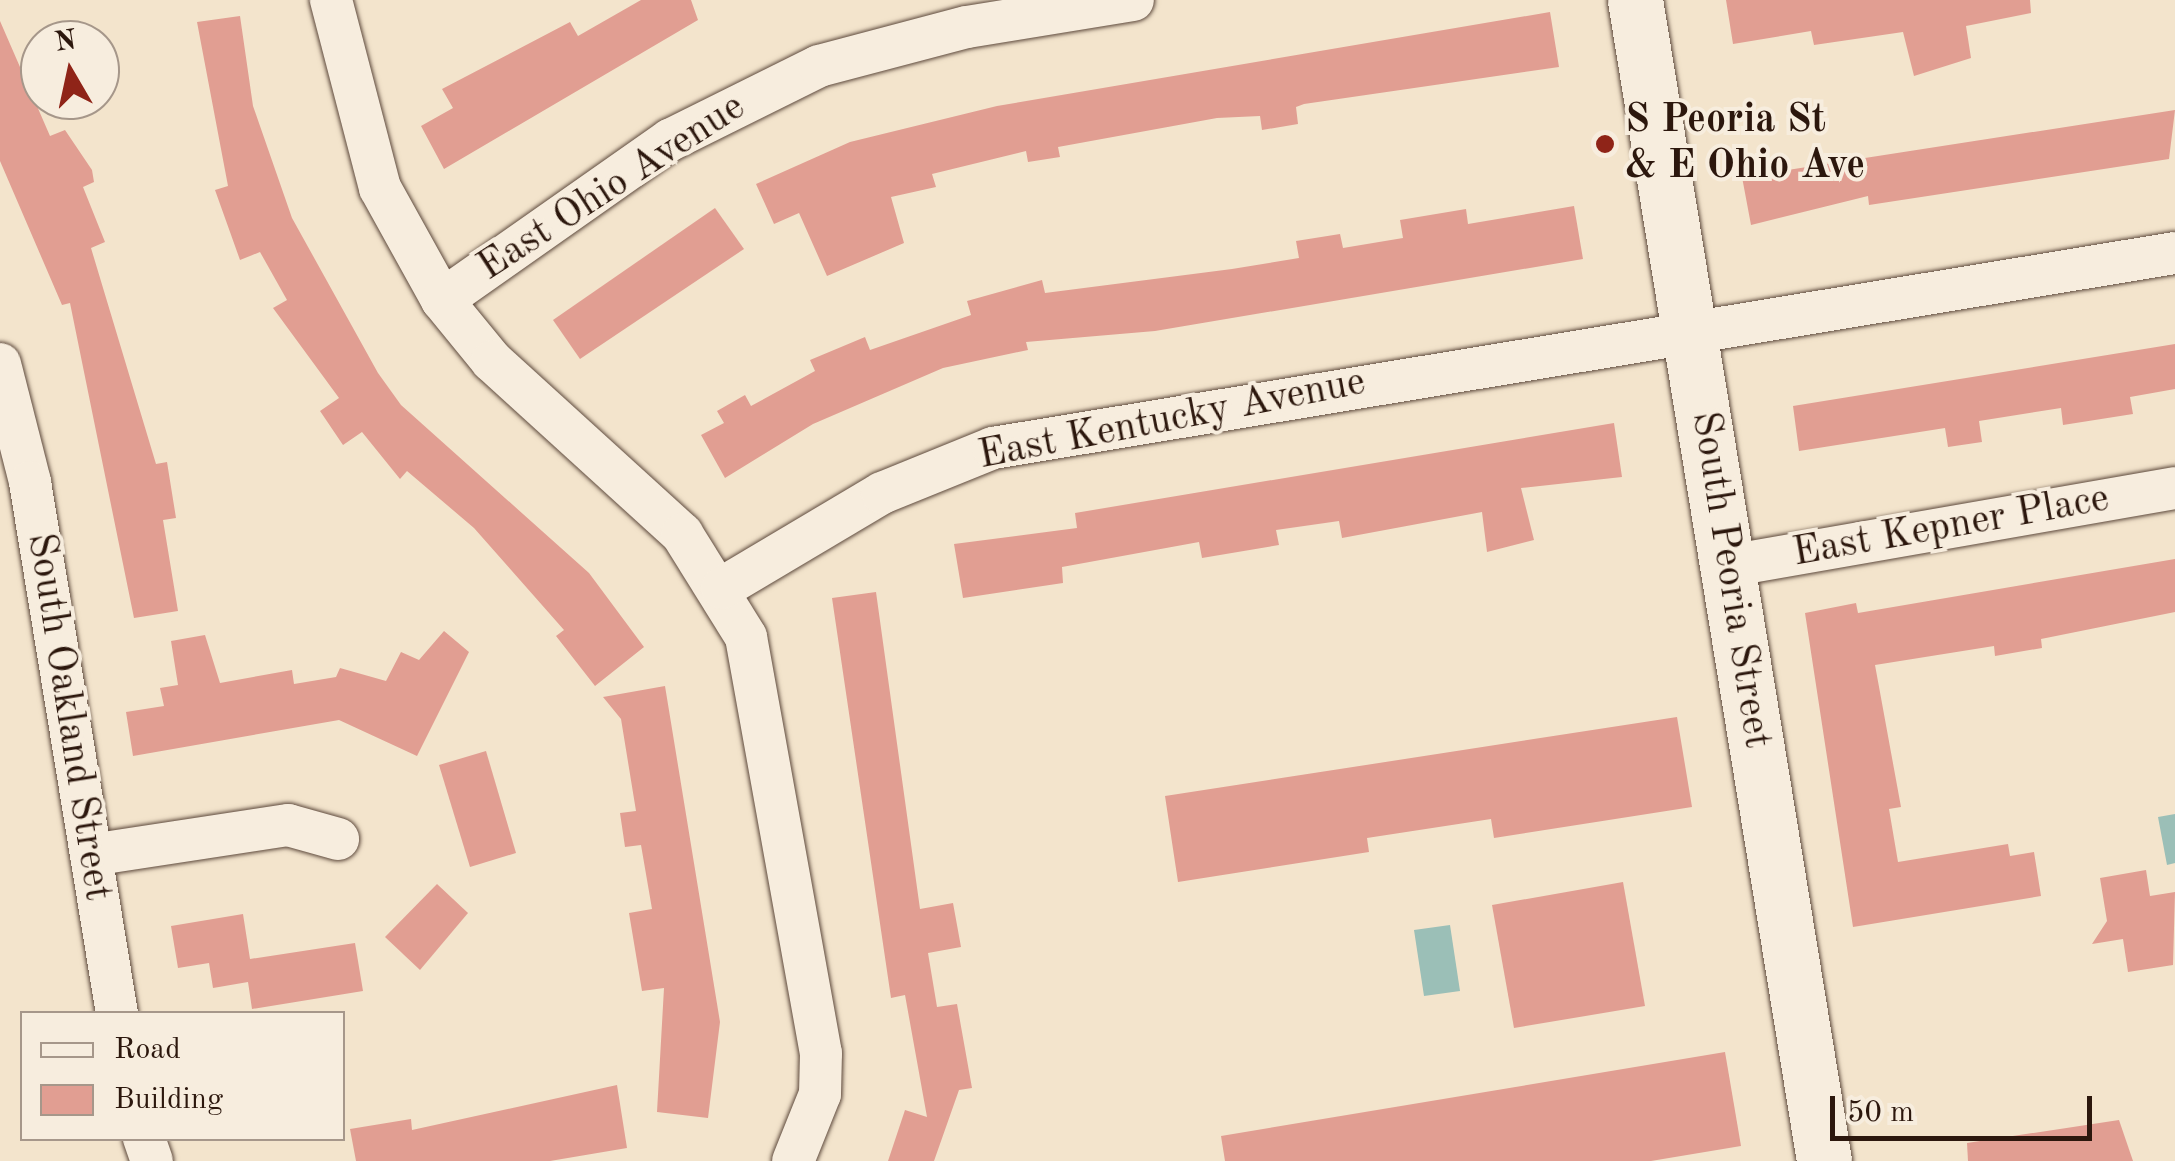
<!DOCTYPE html>
<style>
body{margin:0}
#map{position:relative;width:2175px;height:1161px;overflow:hidden;background:#f3e4cc;font-family:"Old Standard TT",serif}
div>[style]{position:absolute}
.water>*{inset:0;background:#9bbfb7}
.building>*{inset:0;background:#e19e92}
.roads{filter:drop-shadow(0 0 2px #5e4a3d) drop-shadow(0 0 2px #5e4a3d)}
.street>*{height:42px;margin:-21px;padding:0 21px;transform-origin:21px;border-radius:21px;background:#f7edde}
.secondary>*{height:55px;margin:-27.5px;padding:0 27.5px;transform-origin:27.5px;border-radius:27.5px;background:#f7edde}
.dots>*{width:28px;height:28px;translate:-50% -50%;box-sizing:border-box;border:5px solid #f7edde;border-radius:50%}
span{translate:-50% -50%;white-space:nowrap;text-align:center;line-height:1.15;-webkit-text-stroke:8px #f7edde;paint-order:stroke}
.poi-label{font-size:40px;color:#2c170d;font-weight:700}
.left{translate:0 -50%;text-align:left}
.street-label{font-size:40px;color:#2c170d}
.legend{position:absolute;left:20px;top:1011px;width:325px;height:130px;box-sizing:border-box;background:#f7edde;border:2px solid #a6978a;margin:0;padding:12px 18px;list-style:none;font-size:30px;color:#2c170d}
.legend li{display:flex;align-items:center;gap:20px;height:50px}
.legend b{width:50px;border:2px solid #a6978a}
.north{position:absolute;left:20px;top:20px;width:100px;height:100px;box-sizing:border-box;background:#f7edde;border:2px solid #a6978a;border-radius:50%;rotate:351deg;font-size:28px;font-weight:700;line-height:40px;text-align:center;color:#2c170d}
.north::after{content:'';display:block;margin:auto;width:35px;height:45px;background:#8f2418;clip-path:polygon(50% 0,100% 100%,50% 72%,0 100%)}
.scale{position:absolute;left:1830px;top:1096px;width:262px;height:45px;box-sizing:border-box;border:5px solid #2c170d;border-top:0;padding-left:12px;font-size:30px;line-height:35px;white-space:nowrap;color:#2c170d;-webkit-text-stroke:8px #f7edde;paint-order:stroke}
</style>
<div id="map">
<div class="water">
<i style="clip-path:polygon(2175px 814px,2175px 863px,2167px 865px,2158px 817px)"></i>
<i style="clip-path:polygon(1450px 925px,1460px 991px,1424px 996px,1414px 930px)"></i>
</div>
<div class="building">
<i style="clip-path:polygon(641px 0,691px 0,698px 20px,444px 169px,421px 126px,453px 108px,442px 89px,570px 22px,578px 36px)"></i>
<i style="clip-path:polygon(1726px 0,2030px 0,2031px 13px,1966px 26px,1971px 58px,1914px 76px,1903px 32px,1814px 45px,1811px 31px,1733px 44px)"></i>
<i style="clip-path:polygon(1550px 12px,1559px 67px,1304px 104px,1296px 107px,1298px 124px,1262px 130px,1260px 116px,1217px 118px,1058px 147px,1060px 157px,1028px 162px,1026px 151px,932px 174px,936px 187px,891px 197px,904px 243px,827px 276px,799px 213px,774px 224px,756px 184px,850px 142px,997px 106px)"></i>
<i style="clip-path:polygon(240px 16px,253px 106px,292px 218px,378px 373px,401px 405px,589px 573px,644px 647px,595px 686px,556px 636px,564px 630px,474px 528px,407px 471px,400px 479px,362px 432px,343px 445px,320px 411px,339px 398px,273px 308px,287px 300px,260px 252px,240px 260px,215px 190px,228px 186px,197px 22px)"></i>
<i style="clip-path:polygon(0 21px,50px 136px,65px 130px,92px 170px,94px 182px,83px 187px,105px 242px,91px 248px,156px 464px,167px 462px,176px 518px,163px 520px,178px 611px,134px 618px,70px 303px,62px 305px,0 161px)"></i>
<i style="clip-path:polygon(2175px 110px,2169px 159px,1869px 205px,1868px 196px,1751px 225px,1742px 177px)"></i>
<i style="clip-path:polygon(1574px 206px,1583px 259px,1155px 331px,1026px 342px,1028px 350px,943px 368px,813px 424px,725px 478px,701px 435px,724px 423px,717px 411px,745px 395px,751px 406px,815px 371px,810px 360px,865px 337px,870px 350px,971px 315px,967px 301px,1042px 280px,1045px 293px,1232px 269px,1299px 258px,1296px 241px,1340px 234px,1343px 248px,1403px 238px,1400px 220px,1466px 209px,1468px 224px)"></i>
<i style="clip-path:polygon(715px 208px,744px 249px,580px 359px,553px 320px)"></i>
<i style="clip-path:polygon(2175px 344px,2175px 389px,2130px 397px,2133px 414px,2063px 425px,2061px 408px,1979px 421px,1982px 442px,1948px 447px,1945px 428px,1799px 451px,1793px 406px)"></i>
<i style="clip-path:polygon(1614px 423px,1622px 477px,1521px 488px,1534px 540px,1487px 552px,1482px 512px,1342px 538px,1339px 521px,1276px 530px,1279px 545px,1202px 558px,1199px 542px,1062px 567px,1063px 583px,963px 598px,954px 544px,1077px 528px,1075px 513px)"></i>
<i style="clip-path:polygon(2175px 559px,2175px 612px,2041px 639px,2042px 648px,1995px 656px,1994px 646px,1875px 665px,1901px 807px,1889px 809px,1898px 862px,2008px 844px,2010px 856px,2034px 852px,2041px 896px,1853px 927px,1805px 613px,1856px 603px,1858px 613px)"></i>
<i style="clip-path:polygon(876px 592px,920px 909px,953px 903px,961px 947px,928px 953px,937px 1007px,957px 1004px,972px 1088px,959px 1090px,934px 1161px,888px 1161px,905px 1110px,927px 1117px,905px 995px,891px 998px,832px 598px)"></i>
<i style="clip-path:polygon(444px 631px,469px 652px,417px 756px,339px 720px,133px 756px,126px 712px,164px 706px,160px 688px,178px 685px,171px 641px,205px 635px,220px 683px,292px 670px,294px 684px,336px 677px,340px 668px,386px 681px,401px 652px,419px 660px)"></i>
<i style="clip-path:polygon(665px 686px,720px 1022px,708px 1118px,657px 1112px,664px 988px,642px 991px,629px 913px,652px 909px,641px 845px,625px 847px,620px 813px,636px 811px,621px 719px,603px 697px)"></i>
<i style="clip-path:polygon(1677px 717px,1692px 807px,1494px 838px,1491px 819px,1367px 838px,1369px 852px,1178px 882px,1165px 796px)"></i>
<i style="clip-path:polygon(486px 751px,516px 853px,470px 867px,439px 765px)"></i>
<i style="clip-path:polygon(2146px 870px,2150px 896px,2175px 892px,2173px 965px,2128px 972px,2123px 939px,2092px 944px,2107px 921px,2100px 878px)"></i>
<i style="clip-path:polygon(1623px 882px,1645px 1006px,1514px 1028px,1492px 905px)"></i>
<i style="clip-path:polygon(437px 884px,468px 913px,420px 970px,385px 937px)"></i>
<i style="clip-path:polygon(243px 914px,250px 959px,355px 943px,363px 991px,252px 1009px,248px 982px,213px 988px,209px 963px,178px 968px,171px 926px)"></i>
<i style="clip-path:polygon(1725px 1052px,1741px 1146px,1651px 1161px,1225px 1161px,1221px 1136px)"></i>
<i style="clip-path:polygon(617px 1085px,627px 1148px,550px 1161px,356px 1161px,350px 1129px,411px 1119px,412px 1130px)"></i>
<i style="clip-path:polygon(2119px 1120px,2133px 1161px,1968px 1161px,1967px 1143px)"></i>
</div>
<div class="roads">
<div class="street">
<i style="left:331px;top:0;width:194px;rotate:75.4deg"></i>
<i style="left:380px;top:188px;width:128px;rotate:61deg"></i>
<i style="left:442px;top:300px;width:79px;rotate:50.7deg"></i>
<i style="left:492px;top:361px;width:257px;rotate:42.3deg"></i>
<i style="left:682px;top:534px;width:121px;rotate:58.1deg"></i>
<i style="left:746px;top:637px;width:423px;rotate:79.8deg"></i>
<i style="left:821px;top:1053px;width:41px;rotate:91.4deg"></i>
<i style="left:820px;top:1094px;width:72px;rotate:111.9deg"></i>
<i style="left:442px;top:300px;width:279px;rotate:-35.1deg"></i>
<i style="left:670px;top:140px;width:166px;rotate:-26.4deg"></i>
<i style="left:819px;top:66px;width:153px;rotate:-14.8deg"></i>
<i style="left:967px;top:27px;width:168px;rotate:-9.2deg"></i>
<i style="left:0;top:364px;width:122px;rotate:75.7deg"></i>
<i style="left:30px;top:482px;width:539px;rotate:80.71deg"></i>
<i style="left:1728px;top:566px;width:454px;rotate:-9.9deg"></i>
<i style="left:722px;top:588px;width:186px;rotate:-30.7deg"></i>
<i style="left:882px;top:493px;width:120px;rotate:-22.1deg"></i>
<i style="left:993px;top:448px;width:1198px;rotate:-9.37deg"></i>
<i style="left:91px;top:855px;width:199px;rotate:-8.7deg"></i>
<i style="left:288px;top:825px;width:52px;rotate:15.6deg"></i>
<i style="left:144px;top:1138px;width:24px;rotate:71deg"></i>
</div>
<div class="secondary">
<i style="left:1635px;top:0;width:1176px;rotate:80.75deg"></i>
</div>
</div>
<div class="dots">
<i style="left:1605px;top:144px;background:#8f2418"></i>
</div>
<div class="poi-label">
<span class="left" style="left:1625px;top:144px">S Peoria St<br>&amp; E Ohio Ave</span>
</div>
<div class="street-label">
<span style="left:612px;top:188px;rotate:-33deg">East Ohio Avenue</span>
<span style="left:1172px;top:420px;rotate:-11deg">East Kentucky Avenue</span>
<span style="left:1951px;top:527px;rotate:-10deg">East Kepner Place</span>
<span style="left:1730px;top:580px;rotate:81deg">South Peoria Street</span>
<span style="left:68px;top:717px;rotate:81deg">South Oakland Street</span>
</div>
<ul class="legend">
<li><b style="height:12px;background:#f7edde"></b>Road</li>
<li><b style="height:28px;background:#e19e92"></b>Building</li>
</ul>
<div class="north">N</div>
<div class="scale">50 m</div>
</div>
